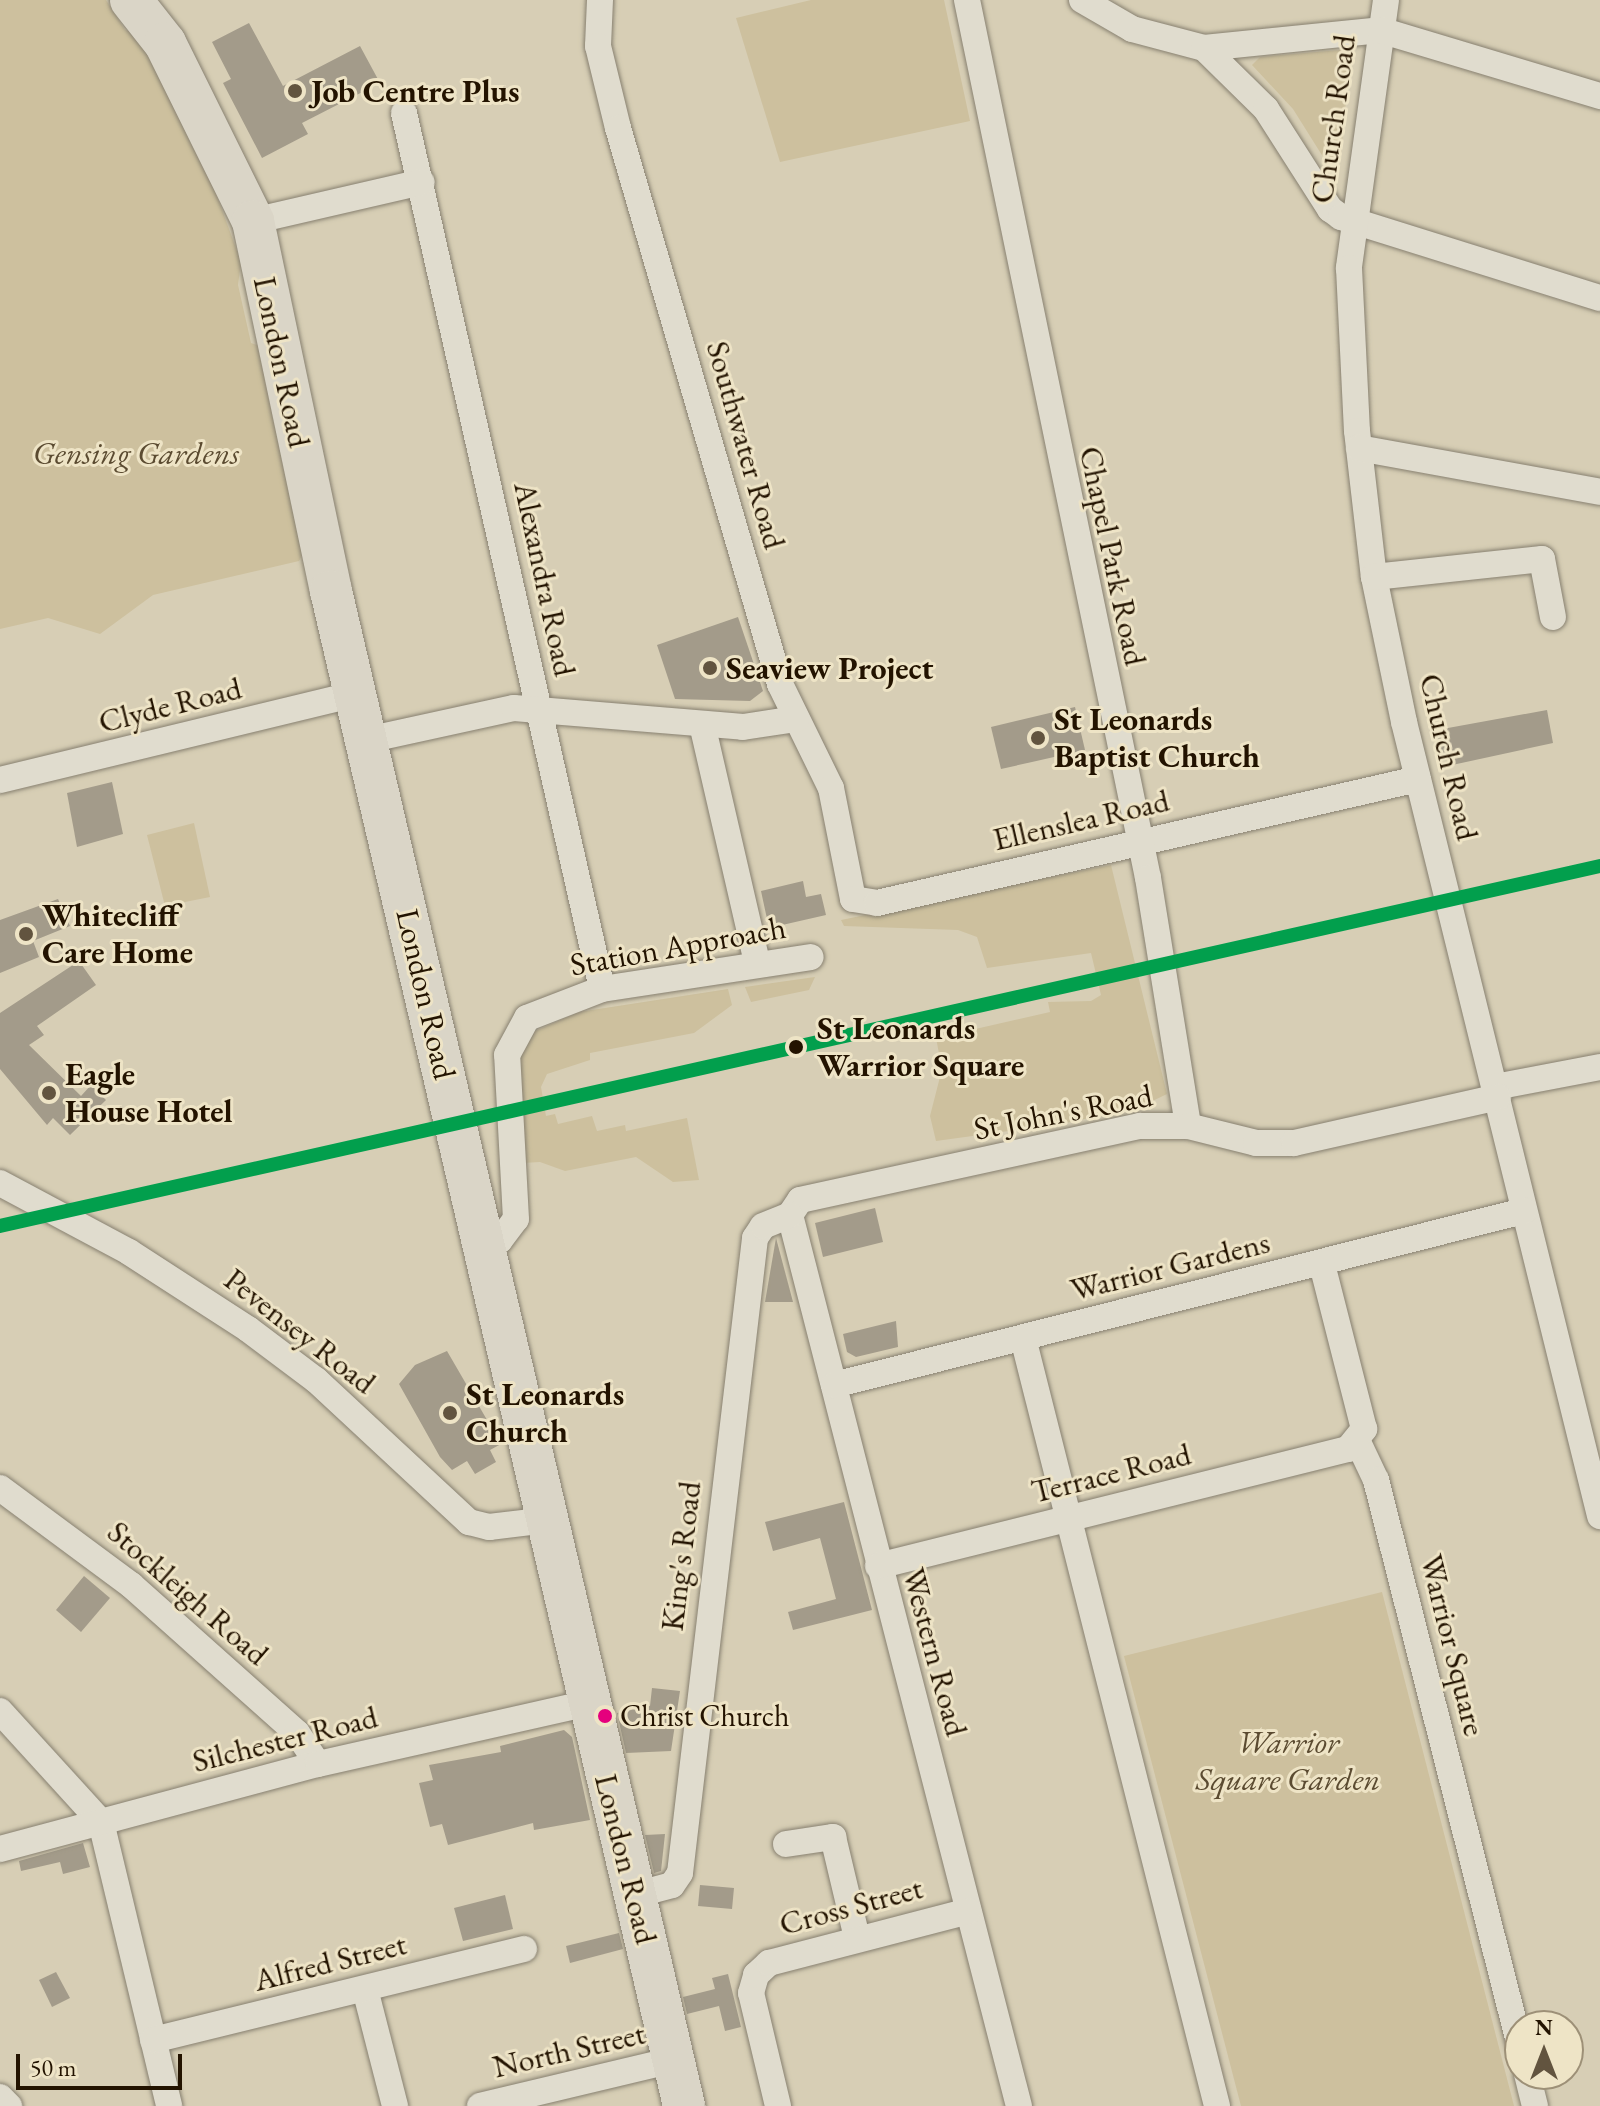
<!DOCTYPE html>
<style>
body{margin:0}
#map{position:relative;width:1600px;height:2106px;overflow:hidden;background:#d7ceb5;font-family:"EB Garamond",serif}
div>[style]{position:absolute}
.green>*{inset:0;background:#cdc09e}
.building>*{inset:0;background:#a39b8a}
.roads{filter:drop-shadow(0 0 2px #878070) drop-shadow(0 0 2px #878070)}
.street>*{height:26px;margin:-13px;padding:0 13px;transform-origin:13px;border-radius:13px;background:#e0dcce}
.primary>*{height:42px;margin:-21px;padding:0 21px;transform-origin:21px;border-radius:21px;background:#dad5c7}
.rail-1>*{height:14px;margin:-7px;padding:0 7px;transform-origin:7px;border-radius:7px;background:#029f4d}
.dots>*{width:22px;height:22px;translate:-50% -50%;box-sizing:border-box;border:4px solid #eee4c6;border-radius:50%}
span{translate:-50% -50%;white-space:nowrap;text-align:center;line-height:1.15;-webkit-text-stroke:6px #eee4c6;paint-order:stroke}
.bus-label{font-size:30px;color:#231300}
.left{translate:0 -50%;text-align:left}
.poi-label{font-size:32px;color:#231300;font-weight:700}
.street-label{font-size:32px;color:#231300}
.park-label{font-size:32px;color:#5b4b31;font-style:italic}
.stop-label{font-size:32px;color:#231300;font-weight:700}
.north{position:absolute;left:1504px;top:2010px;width:80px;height:80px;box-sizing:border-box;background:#eee4c6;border:2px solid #9d9077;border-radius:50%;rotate:0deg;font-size:22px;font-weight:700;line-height:32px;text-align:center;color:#231300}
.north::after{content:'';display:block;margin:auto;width:28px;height:36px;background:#62543f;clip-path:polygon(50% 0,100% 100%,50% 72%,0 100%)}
.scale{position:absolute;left:16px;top:2054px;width:166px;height:36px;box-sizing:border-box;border:4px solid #231300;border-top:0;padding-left:10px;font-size:24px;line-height:28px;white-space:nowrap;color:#231300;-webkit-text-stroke:6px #eee4c6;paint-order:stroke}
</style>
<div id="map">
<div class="green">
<i style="clip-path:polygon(0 0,106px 0,125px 30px,141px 34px,213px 185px,241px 262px,238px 285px,251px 343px,260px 346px,305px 549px,299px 561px,153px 595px,100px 634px,48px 618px,0 629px)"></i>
<i style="clip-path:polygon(811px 0,944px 0,970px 121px,780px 162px,736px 18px)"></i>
<i style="clip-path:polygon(1351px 49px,1341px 154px,1330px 168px,1293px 109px,1252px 65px,1260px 57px)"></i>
<i style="clip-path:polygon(194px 823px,210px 897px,165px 906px,147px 835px)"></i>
<i style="clip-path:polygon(1111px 865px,1167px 1094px,1140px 1107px,1066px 1123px,936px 1141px,930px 1116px,942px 1069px,936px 1038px,1050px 1012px,1048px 1002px,1091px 1001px,1101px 995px,1091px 953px,987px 968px,977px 937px,958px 930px,844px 926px,841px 920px)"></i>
<i style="clip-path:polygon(815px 977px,809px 990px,751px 1002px,745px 987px)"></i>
<i style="clip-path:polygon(728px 989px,732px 1005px,694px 1033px,590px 1053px,590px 1060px,547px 1074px,541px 1087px,546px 1116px,555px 1114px,558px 1124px,592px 1116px,597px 1131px,625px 1125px,626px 1131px,687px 1118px,699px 1180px,673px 1182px,636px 1157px,565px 1171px,540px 1162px,522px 1163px,517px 1066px,526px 1035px,579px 1012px)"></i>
<i style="clip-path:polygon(1382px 1592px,1514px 2106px,1241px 2106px,1124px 1656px)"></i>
</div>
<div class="building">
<i style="clip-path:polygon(249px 23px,283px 86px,360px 46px,380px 83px,302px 123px,308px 134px,262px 158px,223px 83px,231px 79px,212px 42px)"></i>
<i style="clip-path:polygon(738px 617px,763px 691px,750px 701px,675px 699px,657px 645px)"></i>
<i style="clip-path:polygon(1075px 707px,1085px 750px,1001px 769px,991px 727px)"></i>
<i style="clip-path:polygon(1547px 710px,1553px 743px,1443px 767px,1437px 730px)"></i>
<i style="clip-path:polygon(112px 782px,123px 834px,77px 847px,67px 793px)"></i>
<i style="clip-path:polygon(803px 881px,806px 897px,821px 894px,826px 915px,769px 928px,761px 891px)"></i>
<i style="clip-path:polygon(58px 899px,70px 926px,33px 941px,39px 957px,0 973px,0 920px)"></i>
<i style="clip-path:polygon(79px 961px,96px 985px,37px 1026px,44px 1035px,29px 1045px,81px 1096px,91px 1085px,106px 1100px,70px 1135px,53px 1118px,47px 1125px,0 1069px,0 1013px)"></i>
<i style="clip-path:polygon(875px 1208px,883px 1242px,823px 1257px,815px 1223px)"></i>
<i style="clip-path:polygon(776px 1238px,793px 1302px,765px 1302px)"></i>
<i style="clip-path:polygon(896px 1321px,898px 1347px,856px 1357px,847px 1352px,843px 1334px)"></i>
<i style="clip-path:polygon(447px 1351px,501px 1444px,490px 1450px,496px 1462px,475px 1474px,467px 1461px,452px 1470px,440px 1457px,399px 1384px,415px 1365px)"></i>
<i style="clip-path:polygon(844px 1502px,872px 1610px,793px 1630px,788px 1612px,836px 1599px,820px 1538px,773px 1551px,765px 1522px)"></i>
<i style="clip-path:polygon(84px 1576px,110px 1598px,81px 1632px,56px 1610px)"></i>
<i style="clip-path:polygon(652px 1688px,680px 1691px,671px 1751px,626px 1753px,617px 1713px,650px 1706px)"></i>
<i style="clip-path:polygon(564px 1730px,572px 1737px,590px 1820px,534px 1830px,533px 1823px,448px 1845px,442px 1824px,430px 1827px,419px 1783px,433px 1780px,429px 1765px,501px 1752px,500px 1746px)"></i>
<i style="clip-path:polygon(665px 1834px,661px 1871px,654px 1873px,645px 1835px)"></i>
<i style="clip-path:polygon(83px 1843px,90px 1867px,63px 1874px,60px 1862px,21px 1871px,19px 1861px)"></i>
<i style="clip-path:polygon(700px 1885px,734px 1888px,732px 1909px,698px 1906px)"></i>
<i style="clip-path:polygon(505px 1895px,513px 1929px,463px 1941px,454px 1908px)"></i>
<i style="clip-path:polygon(619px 1933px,623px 1949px,570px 1963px,566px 1946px)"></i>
<i style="clip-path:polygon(56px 1972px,70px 1998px,52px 2007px,39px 1980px)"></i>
<i style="clip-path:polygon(728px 1974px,741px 2027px,725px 2031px,719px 2006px,687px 2014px,683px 1997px,715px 1989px,712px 1978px)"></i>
</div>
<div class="roads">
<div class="street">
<i style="left:600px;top:0;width:46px;rotate:92.5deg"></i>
<i style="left:598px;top:46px;width:84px;rotate:76.3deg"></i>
<i style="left:618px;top:128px;width:579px;rotate:73.76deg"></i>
<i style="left:780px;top:684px;width:116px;rotate:63.9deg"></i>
<i style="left:831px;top:788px;width:113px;rotate:78.8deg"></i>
<i style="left:853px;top:899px;width:24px;rotate:9deg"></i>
<i style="left:877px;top:903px;width:555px;rotate:-12.91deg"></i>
<i style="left:967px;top:0;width:896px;rotate:78.35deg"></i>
<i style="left:1148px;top:878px;width:251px;rotate:80.8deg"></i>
<i style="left:1082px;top:0;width:58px;rotate:30.1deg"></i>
<i style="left:1132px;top:29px;width:74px;rotate:14.8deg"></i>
<i style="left:1204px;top:48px;width:87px;rotate:44.5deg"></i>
<i style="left:1266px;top:109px;width:119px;rotate:57.4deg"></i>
<i style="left:1330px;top:209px;width:14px;rotate:36deg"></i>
<i style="left:1341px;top:217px;width:271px;rotate:17.4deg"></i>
<i style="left:1386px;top:0;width:271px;rotate:97.9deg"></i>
<i style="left:1349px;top:268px;width:163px;rotate:87.2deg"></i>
<i style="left:1357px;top:431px;width:147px;rotate:83.4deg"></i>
<i style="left:1374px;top:577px;width:148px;rotate:78.3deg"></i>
<i style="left:1404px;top:722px;width:818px;rotate:76.13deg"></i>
<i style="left:1204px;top:48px;width:177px;rotate:-5.8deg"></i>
<i style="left:1380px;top:30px;width:230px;rotate:16.7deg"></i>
<i style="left:404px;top:113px;width:898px;rotate:77.26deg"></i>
<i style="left:253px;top:221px;width:173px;rotate:-13deg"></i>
<i style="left:1359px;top:448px;width:245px;rotate:10.3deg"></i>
<i style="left:1374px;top:577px;width:169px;rotate:-6.1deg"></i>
<i style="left:1542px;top:559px;width:59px;rotate:79.3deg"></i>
<i style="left:702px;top:724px;width:244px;rotate:77deg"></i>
<i style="left:367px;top:740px;width:150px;rotate:-12.3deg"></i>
<i style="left:514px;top:708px;width:230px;rotate:4.7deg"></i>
<i style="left:743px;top:727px;width:54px;rotate:-8.6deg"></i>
<i style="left:0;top:780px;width:366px;rotate:-13.6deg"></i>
<i style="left:1495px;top:1087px;width:107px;rotate:-10.8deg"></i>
<i style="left:0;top:1183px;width:146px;rotate:28.1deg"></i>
<i style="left:129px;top:1252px;width:142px;rotate:32.9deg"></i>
<i style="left:248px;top:1329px;width:85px;rotate:36.9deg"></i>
<i style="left:316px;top:1380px;width:209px;rotate:42.9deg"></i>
<i style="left:469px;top:1522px;width:21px;rotate:14deg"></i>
<i style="left:489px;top:1527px;width:58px;rotate:-6.9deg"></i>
<i style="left:790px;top:1215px;width:920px;rotate:75.59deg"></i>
<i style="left:790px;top:1215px;width:18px;rotate:-56deg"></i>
<i style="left:800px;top:1200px;width:348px;rotate:-12.3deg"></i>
<i style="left:1140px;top:1126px;width:48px"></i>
<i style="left:1188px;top:1126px;width:70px;rotate:14deg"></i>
<i style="left:1256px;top:1143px;width:38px"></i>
<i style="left:1294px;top:1143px;width:209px;rotate:-12.7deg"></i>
<i style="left:482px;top:1247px;width:19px;rotate:-21deg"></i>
<i style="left:500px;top:1240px;width:26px;rotate:-53deg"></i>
<i style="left:516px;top:1219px;width:164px;rotate:-93.1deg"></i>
<i style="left:507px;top:1055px;width:42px;rotate:-61.6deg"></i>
<i style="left:527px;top:1018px;width:80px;rotate:-21.1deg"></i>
<i style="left:602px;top:989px;width:211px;rotate:-8.7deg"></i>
<i style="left:1023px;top:1338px;width:792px;rotate:75.82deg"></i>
<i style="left:834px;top:1385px;width:711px;rotate:-14.17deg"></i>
<i style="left:1358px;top:1442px;width:42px;rotate:64.7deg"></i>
<i style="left:1376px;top:1480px;width:584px;rotate:75.73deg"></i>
<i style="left:0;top:1488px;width:163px;rotate:36.5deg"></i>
<i style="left:131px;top:1585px;width:222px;rotate:41.7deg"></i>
<i style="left:297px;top:1733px;width:37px;rotate:56deg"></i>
<i style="left:878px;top:1566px;width:484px;rotate:-14deg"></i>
<i style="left:1348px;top:1449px;width:26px;rotate:-51deg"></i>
<i style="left:1364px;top:1429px;width:170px;rotate:-104.3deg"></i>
<i style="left:0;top:1711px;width:150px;rotate:47.7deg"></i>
<i style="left:101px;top:1822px;width:292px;rotate:76.5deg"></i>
<i style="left:786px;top:1844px;width:48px;rotate:-8.5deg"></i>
<i style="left:833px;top:1837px;width:104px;rotate:76.6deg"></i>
<i style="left:0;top:1849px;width:329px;rotate:-15deg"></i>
<i style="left:318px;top:1764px;width:278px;rotate:-12.7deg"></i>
<i style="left:635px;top:1895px;width:38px;rotate:-15deg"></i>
<i style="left:672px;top:1885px;width:14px;rotate:-56deg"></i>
<i style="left:680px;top:1873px;width:639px;rotate:-83.26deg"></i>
<i style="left:755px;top:1238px;width:14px;rotate:-56deg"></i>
<i style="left:763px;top:1226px;width:29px;rotate:-22deg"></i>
<i style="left:365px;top:1989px;width:121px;rotate:75.6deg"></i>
<i style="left:153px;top:2040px;width:382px;rotate:-13.8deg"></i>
<i style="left:1527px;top:2074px;width:33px;rotate:76deg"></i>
<i style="left:0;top:2097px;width:13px;rotate:45deg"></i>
<i style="left:480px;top:2106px;width:198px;rotate:-13.4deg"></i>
<i style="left:778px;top:2106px;width:116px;rotate:-103.4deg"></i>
<i style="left:751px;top:1993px;width:19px;rotate:-74deg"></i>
<i style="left:756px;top:1975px;width:18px;rotate:-43deg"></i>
<i style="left:769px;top:1963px;width:206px;rotate:-14.6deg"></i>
</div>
<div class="primary">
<i style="left:131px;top:0;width:55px;rotate:51.7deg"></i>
<i style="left:165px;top:43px;width:199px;rotate:63.7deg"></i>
<i style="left:253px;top:221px;width:378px;rotate:78.1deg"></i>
<i style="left:331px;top:591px;width:1556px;rotate:76.88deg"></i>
</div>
</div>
<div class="rail-1">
<i style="left:0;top:1226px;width:1640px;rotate:-12.68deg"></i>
</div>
<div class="dots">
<i style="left:295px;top:91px;background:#62543f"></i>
<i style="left:710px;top:668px;background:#62543f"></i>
<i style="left:1038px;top:738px;background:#62543f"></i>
<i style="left:26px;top:934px;background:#62543f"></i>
<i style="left:796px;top:1047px;background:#231300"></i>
<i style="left:49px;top:1093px;background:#62543f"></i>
<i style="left:450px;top:1413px;background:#62543f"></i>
<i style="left:605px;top:1716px;background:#e5007d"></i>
</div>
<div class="bus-label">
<span class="left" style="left:620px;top:1716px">Christ Church</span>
</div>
<div class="poi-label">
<span class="left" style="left:311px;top:91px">Job Centre Plus</span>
<span class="left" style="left:726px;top:668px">Seaview Project</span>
<span class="left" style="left:1054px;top:738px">St Leonards<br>Baptist Church</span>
<span class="left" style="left:42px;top:934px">Whitecliff<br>Care Home</span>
<span class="left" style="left:65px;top:1093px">Eagle<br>House Hotel</span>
<span class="left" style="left:466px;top:1413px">St Leonards<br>Church</span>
</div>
<div class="street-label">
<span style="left:1333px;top:119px;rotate:-82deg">Church Road</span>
<span style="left:282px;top:362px;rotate:78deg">London Road</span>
<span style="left:746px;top:445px;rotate:74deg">Southwater Road</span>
<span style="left:1113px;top:556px;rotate:78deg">Chapel Park Road</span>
<span style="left:545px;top:579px;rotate:78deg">Alexandra Road</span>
<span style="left:170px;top:705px;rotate:-14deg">Clyde Road</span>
<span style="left:1449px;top:757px;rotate:77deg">Church Road</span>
<span style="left:1081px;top:820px;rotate:-13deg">Ellenslea Road</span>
<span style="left:678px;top:946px;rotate:-10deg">Station Approach</span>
<span style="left:426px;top:994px;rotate:77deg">London Road</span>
<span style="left:1063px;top:1112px;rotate:-11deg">St John's Road</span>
<span style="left:1170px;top:1266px;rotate:-14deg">Warrior Gardens</span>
<span style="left:300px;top:1331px;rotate:38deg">Pevensey Road</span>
<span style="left:1111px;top:1473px;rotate:-14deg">Terrace Road</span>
<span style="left:681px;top:1556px;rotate:-83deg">King's Road</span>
<span style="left:188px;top:1593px;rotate:41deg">Stockleigh Road</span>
<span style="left:1453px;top:1645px;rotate:76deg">Warrior Square</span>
<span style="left:935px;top:1652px;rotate:75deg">Western Road</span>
<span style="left:285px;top:1739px;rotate:-14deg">Silchester Road</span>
<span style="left:626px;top:1859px;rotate:76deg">London Road</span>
<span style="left:851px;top:1906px;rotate:-15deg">Cross Street</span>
<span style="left:330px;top:1962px;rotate:-14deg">Alfred Street</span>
<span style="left:569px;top:2050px;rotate:-13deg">North Street</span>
</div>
<div class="park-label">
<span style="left:136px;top:453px">Gensing Gardens</span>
<span style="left:1288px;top:1761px">Warrior<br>Square Garden</span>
</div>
<div class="stop-label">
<span class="left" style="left:817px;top:1047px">St Leonards<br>Warrior Square</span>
</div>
<div class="north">N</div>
<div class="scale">50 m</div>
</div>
